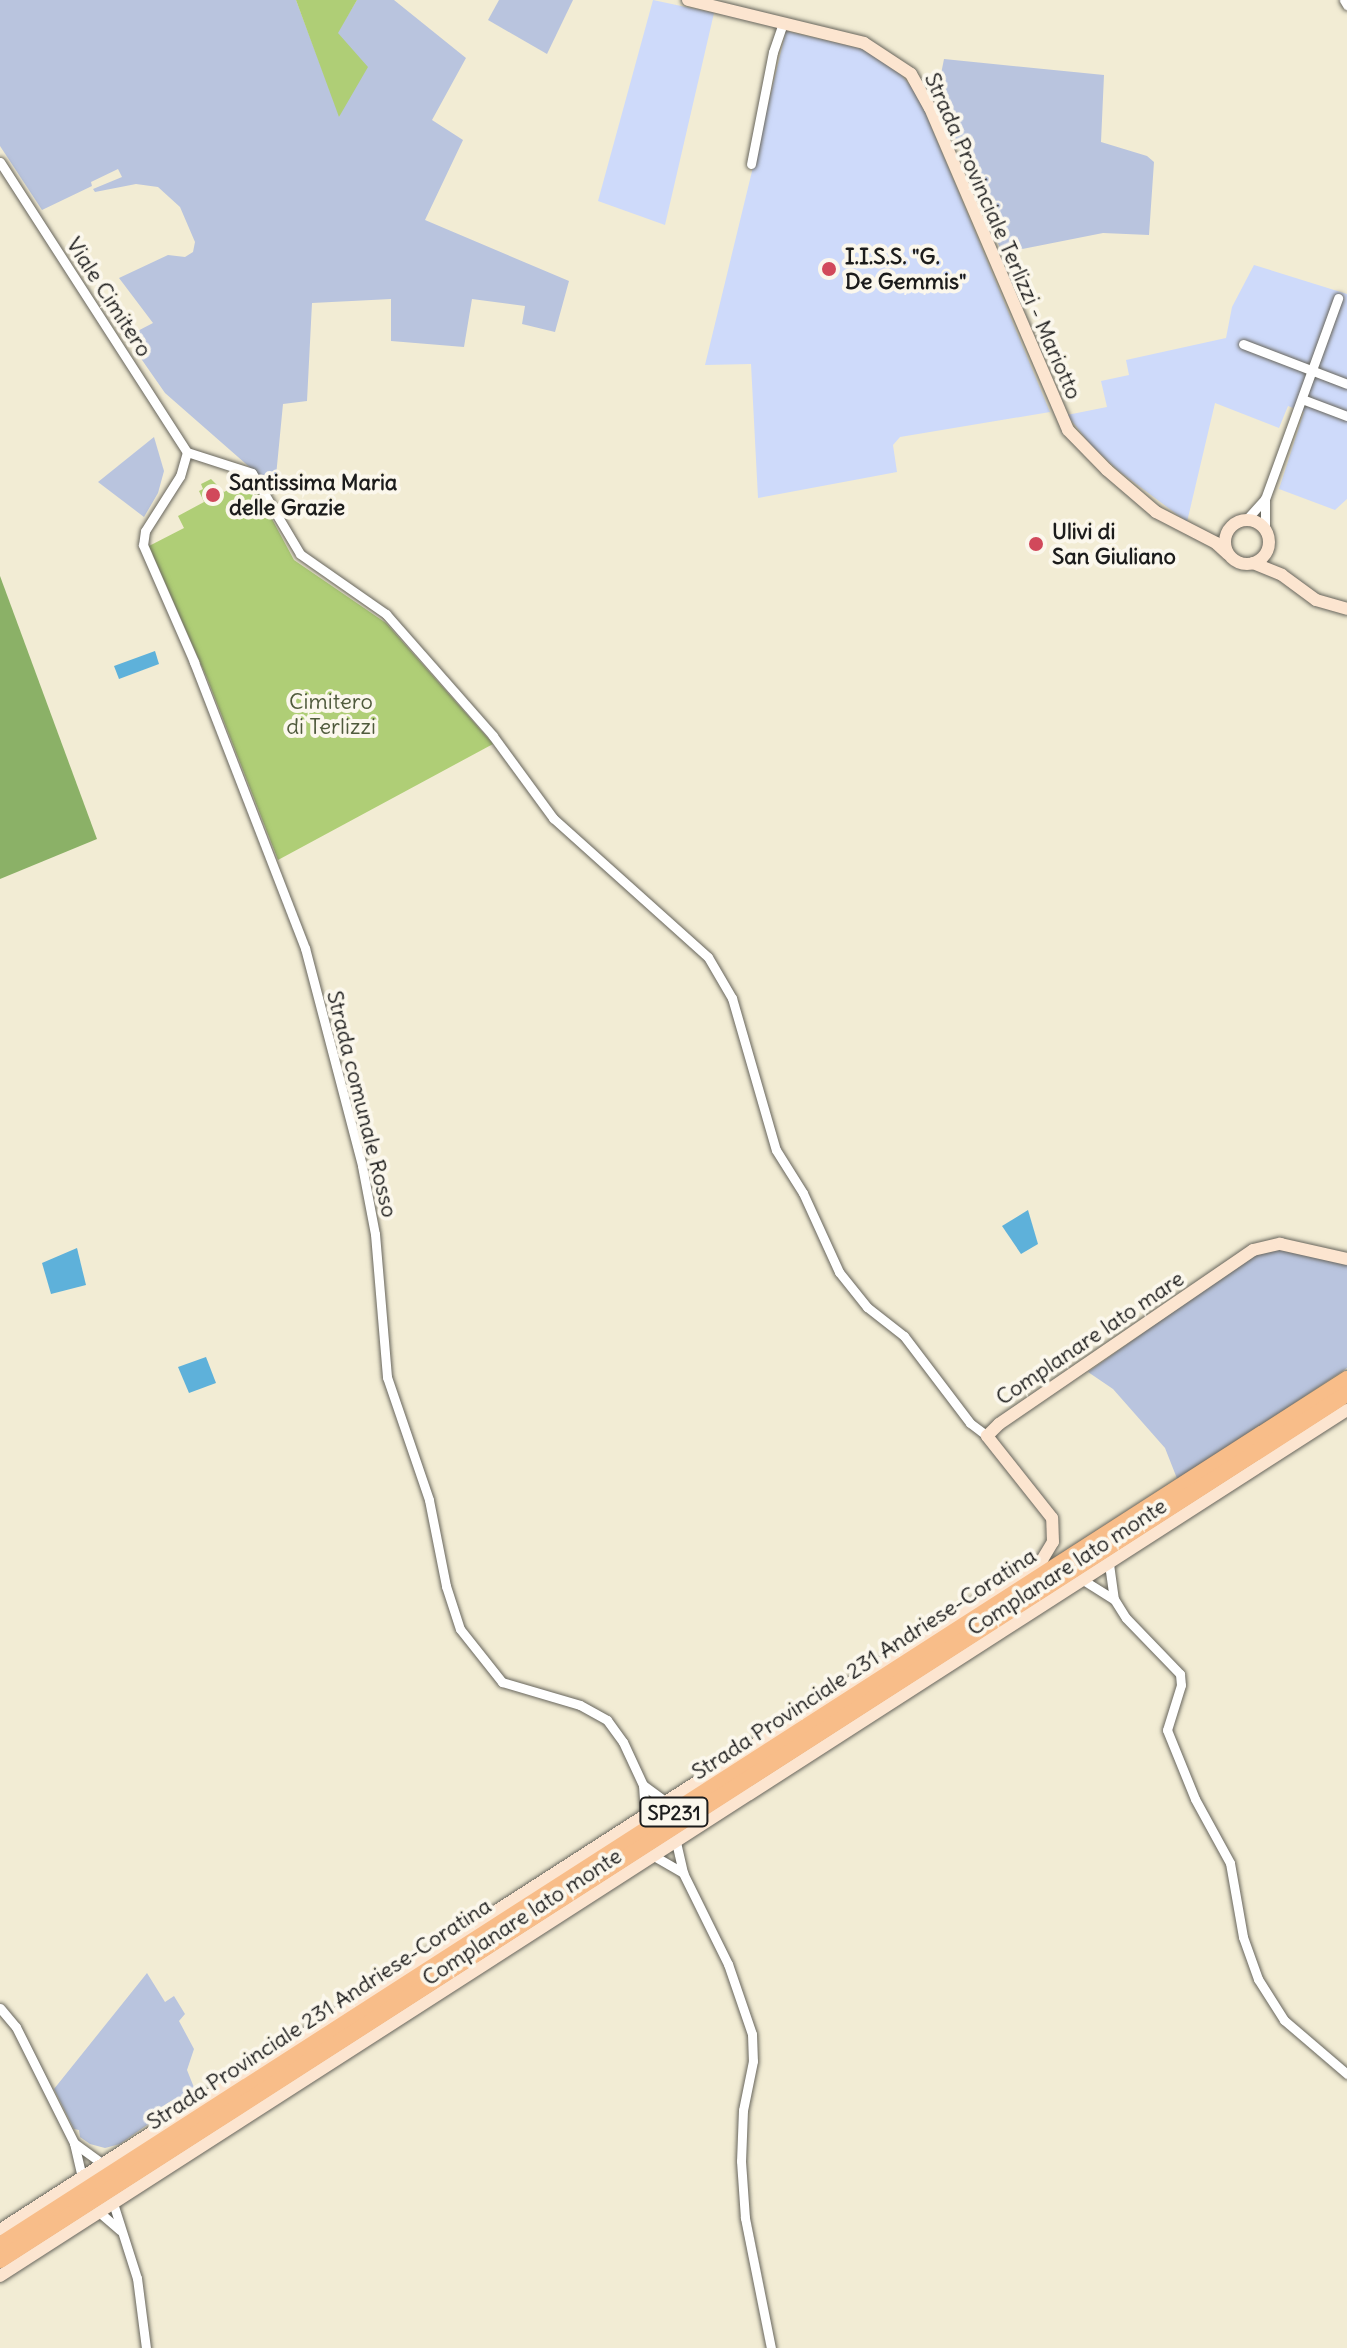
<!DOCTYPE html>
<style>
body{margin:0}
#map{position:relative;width:1347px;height:2348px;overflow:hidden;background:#f2ecd4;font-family:Delius,sans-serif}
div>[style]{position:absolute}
.built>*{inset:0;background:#cedafa}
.industrial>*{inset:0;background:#b9c4de}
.green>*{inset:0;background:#afce76}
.forest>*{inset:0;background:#8bb167}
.water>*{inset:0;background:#5eb1da}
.roads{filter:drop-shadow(0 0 2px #67655c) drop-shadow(0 0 2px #67655c)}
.street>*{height:9px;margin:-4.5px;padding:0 4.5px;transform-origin:4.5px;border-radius:4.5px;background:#fff}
.secondary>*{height:12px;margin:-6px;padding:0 6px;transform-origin:6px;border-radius:6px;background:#fce5d0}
.secondary>.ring{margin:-6px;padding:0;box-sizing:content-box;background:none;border:12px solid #fce5d0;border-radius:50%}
.highway>*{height:16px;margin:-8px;padding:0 8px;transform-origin:8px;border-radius:8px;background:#f8bd89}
.dots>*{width:22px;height:22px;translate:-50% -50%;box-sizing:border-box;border:4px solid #fbf7ec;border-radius:50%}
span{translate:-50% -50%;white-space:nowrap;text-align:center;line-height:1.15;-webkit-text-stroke:8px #fbf7ec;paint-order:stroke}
.shield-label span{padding:2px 6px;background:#fbf7ec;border:2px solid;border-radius:6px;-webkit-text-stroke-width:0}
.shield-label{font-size:20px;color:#1c1c1c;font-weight:700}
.street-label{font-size:22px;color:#1c1c1c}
.poi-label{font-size:22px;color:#1c1c1c;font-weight:700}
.left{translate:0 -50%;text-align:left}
.park-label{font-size:22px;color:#4f5a3c}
</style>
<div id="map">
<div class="built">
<i style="clip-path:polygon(653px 0,714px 13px,665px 225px,598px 201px)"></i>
<i style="clip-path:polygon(786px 31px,866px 50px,898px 71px,918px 95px,1050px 412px,900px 437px,893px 445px,897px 472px,758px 498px,751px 364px,705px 365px)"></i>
<i style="clip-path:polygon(1254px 265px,1347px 294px,1347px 499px,1335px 510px,1279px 489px,1304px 412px,1288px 406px,1279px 428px,1215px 403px,1187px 522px,1119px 471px,1091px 445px,1067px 415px,1107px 407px,1101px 381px,1129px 375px,1126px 360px,1226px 338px,1232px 307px)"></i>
</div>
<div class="industrial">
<i style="clip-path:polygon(0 0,296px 0,340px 117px,337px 33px,357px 0,394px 0,466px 58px,432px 120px,463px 140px,425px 220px,569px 281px,555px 332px,522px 324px,525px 306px,472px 299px,464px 347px,391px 341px,391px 299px,312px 303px,307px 401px,283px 404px,276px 476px,262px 478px,165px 393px,126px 337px,153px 323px,119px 278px,168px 255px,185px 257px,193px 252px,195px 242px,180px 207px,158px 187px,136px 184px,95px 192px,93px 189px,122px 177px,118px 169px,91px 182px,92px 186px,42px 210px,0 146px)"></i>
<i style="clip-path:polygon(499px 0,573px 0,547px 54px,488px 20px)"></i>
<i style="clip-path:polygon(944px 59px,1104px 75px,1101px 142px,1147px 156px,1154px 162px,1149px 235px,1103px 233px,1002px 253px,937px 94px)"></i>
<i style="clip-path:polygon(154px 437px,164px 471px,158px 493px,144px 517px,98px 482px)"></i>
<i style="clip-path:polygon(1279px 1249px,1347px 1264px,1347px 1368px,1178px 1481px,1165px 1448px,1113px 1389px,1088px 1372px,1250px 1257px)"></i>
<i style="clip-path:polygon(147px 1973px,165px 2002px,174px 1996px,185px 2014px,179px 2021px,194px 2049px,187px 2070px,197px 2095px,178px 2105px,171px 2101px,157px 2110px,157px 2118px,120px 2144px,105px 2148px,90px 2144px,80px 2137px,79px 2130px,74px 2129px,54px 2089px)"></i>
</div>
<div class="green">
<i style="clip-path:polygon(296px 0,357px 0,338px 33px,368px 67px,339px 117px)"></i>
<i style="clip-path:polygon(250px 478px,294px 560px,386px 623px,493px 744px,278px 860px,207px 678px,149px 546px,184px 528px,178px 516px,204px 502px,199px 491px,203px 489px,201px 484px,211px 479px,224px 492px)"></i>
</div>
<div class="forest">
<i style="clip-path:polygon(0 576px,97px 839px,0 879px)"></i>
</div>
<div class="water">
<i style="clip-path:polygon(155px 651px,159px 664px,119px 679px,114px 666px)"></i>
<i style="clip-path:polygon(1028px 1210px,1038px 1244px,1021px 1254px,1002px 1226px)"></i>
<i style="clip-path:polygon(77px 1248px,86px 1285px,51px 1294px,42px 1263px)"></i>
<i style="clip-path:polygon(206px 1357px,216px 1383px,189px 1393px,178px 1367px)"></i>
</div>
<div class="roads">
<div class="street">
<i style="left:1344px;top:0;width:6px;rotate:59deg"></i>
<i style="left:0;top:162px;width:345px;rotate:57.2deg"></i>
<i style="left:751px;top:164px;width:114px;rotate:-78.9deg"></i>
<i style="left:773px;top:52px;width:31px;rotate:-71deg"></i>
<i style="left:1243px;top:344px;width:111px;rotate:21deg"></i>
<i style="left:1302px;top:399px;width:48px;rotate:20.7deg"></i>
<i style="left:187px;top:452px;width:25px;rotate:106deg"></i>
<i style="left:180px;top:476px;width:65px;rotate:122.5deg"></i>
<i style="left:145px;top:531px;width:14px;rotate:98deg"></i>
<i style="left:143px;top:545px;width:128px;rotate:66.4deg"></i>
<i style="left:194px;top:662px;width:307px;rotate:68.8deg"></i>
<i style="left:305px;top:948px;width:225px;rotate:75.3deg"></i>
<i style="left:362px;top:1166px;width:69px;rotate:79.2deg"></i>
<i style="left:375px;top:1234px;width:144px;rotate:85.2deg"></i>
<i style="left:387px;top:1377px;width:130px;rotate:71.1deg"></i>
<i style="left:429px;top:1500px;width:88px;rotate:78.8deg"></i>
<i style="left:446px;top:1586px;width:45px;rotate:72deg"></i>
<i style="left:460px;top:1629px;width:68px;rotate:51.6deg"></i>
<i style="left:502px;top:1682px;width:81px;rotate:16.4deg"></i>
<i style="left:580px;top:1705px;width:31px;rotate:29deg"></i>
<i style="left:607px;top:1720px;width:27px;rotate:54deg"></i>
<i style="left:623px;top:1742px;width:47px;rotate:65.1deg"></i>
<i style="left:643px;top:1785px;width:31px;rotate:86deg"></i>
<i style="left:187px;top:452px;width:68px;rotate:17.9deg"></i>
<i style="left:252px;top:473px;width:94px;rotate:59.3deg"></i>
<i style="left:300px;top:554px;width:105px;rotate:34.9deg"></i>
<i style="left:386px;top:614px;width:162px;rotate:48.7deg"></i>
<i style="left:493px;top:736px;width:102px;rotate:53.8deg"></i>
<i style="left:553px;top:818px;width:208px;rotate:41.9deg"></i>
<i style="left:708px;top:957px;width:48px;rotate:59.7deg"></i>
<i style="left:732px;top:998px;width:158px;rotate:73.9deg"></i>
<i style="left:776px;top:1150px;width:51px;rotate:57.9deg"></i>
<i style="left:803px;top:1193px;width:87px;rotate:65.5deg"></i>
<i style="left:839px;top:1272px;width:45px;rotate:51.3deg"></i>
<i style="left:867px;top:1307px;width:47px;rotate:38.1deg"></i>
<i style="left:904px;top:1336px;width:109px;rotate:52.8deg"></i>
<i style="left:970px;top:1423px;width:21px;rotate:37deg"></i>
<i style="left:1245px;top:521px;width:30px;rotate:-48deg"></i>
<i style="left:1265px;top:529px;width:30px;rotate:-90deg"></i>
<i style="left:1265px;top:499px;width:214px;rotate:-70deg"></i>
<i style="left:1109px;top:1564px;width:35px;rotate:82deg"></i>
<i style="left:1114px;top:1599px;width:22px;rotate:58deg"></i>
<i style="left:1126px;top:1618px;width:78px;rotate:46deg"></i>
<i style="left:1180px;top:1674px;width:11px;rotate:85deg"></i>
<i style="left:1181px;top:1685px;width:47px;rotate:107.3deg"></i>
<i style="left:1167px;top:1730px;width:74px;rotate:67.9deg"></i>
<i style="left:1195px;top:1799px;width:73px;rotate:61.3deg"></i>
<i style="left:1230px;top:1863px;width:75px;rotate:80deg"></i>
<i style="left:1243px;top:1937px;width:45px;rotate:70.3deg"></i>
<i style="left:1258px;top:1979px;width:49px;rotate:57.6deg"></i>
<i style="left:1284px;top:2020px;width:83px;rotate:40.6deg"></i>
<i style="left:1083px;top:1580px;width:36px;rotate:32deg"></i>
<i style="left:643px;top:1785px;width:29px;rotate:36deg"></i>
<i style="left:676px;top:1842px;width:32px;rotate:77deg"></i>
<i style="left:683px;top:1873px;width:102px;rotate:63.7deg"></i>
<i style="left:728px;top:1964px;width:74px;rotate:71.1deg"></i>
<i style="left:752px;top:2034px;width:27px;rotate:88deg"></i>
<i style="left:753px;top:2061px;width:50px;rotate:101.5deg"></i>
<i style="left:743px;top:2110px;width:51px;rotate:92.2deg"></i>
<i style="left:741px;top:2161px;width:57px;rotate:86deg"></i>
<i style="left:745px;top:2218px;width:133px;rotate:78.7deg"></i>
<i style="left:654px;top:1856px;width:34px;rotate:30deg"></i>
<i style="left:0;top:2008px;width:25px;rotate:50deg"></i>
<i style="left:16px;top:2027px;width:130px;rotate:63.4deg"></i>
<i style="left:74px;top:2143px;width:35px;rotate:77deg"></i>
<i style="left:74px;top:2143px;width:36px;rotate:36deg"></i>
<i style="left:113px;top:2203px;width:79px;rotate:72.3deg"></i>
<i style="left:137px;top:2278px;width:71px;rotate:82.7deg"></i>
<i style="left:99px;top:2212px;width:28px;rotate:41deg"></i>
</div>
<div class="secondary">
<i style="left:688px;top:0;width:181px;rotate:13.7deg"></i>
<i style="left:864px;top:43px;width:56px;rotate:33.4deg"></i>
<i style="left:911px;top:74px;width:39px;rotate:61deg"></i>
<i style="left:930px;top:108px;width:350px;rotate:66.8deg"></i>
<i style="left:1068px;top:430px;width:56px;rotate:45.7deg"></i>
<i style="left:1107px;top:470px;width:65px;rotate:40.6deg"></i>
<i style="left:1156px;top:512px;width:68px;rotate:27.3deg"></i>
<i style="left:1216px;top:543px;width:16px;rotate:43deg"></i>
<i class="ring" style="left:1225px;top:520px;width:32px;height:32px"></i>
<i style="left:1253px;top:563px;width:31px;rotate:22deg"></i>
<i style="left:1282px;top:575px;width:42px;rotate:36.3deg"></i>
<i style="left:1316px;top:600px;width:32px;rotate:16deg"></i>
<i style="left:0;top:2230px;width:1239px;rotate:-32.74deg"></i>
<i style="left:1042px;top:1560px;width:21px;rotate:-59deg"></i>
<i style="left:1053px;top:1542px;width:24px;rotate:-92deg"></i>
<i style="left:1052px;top:1518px;width:105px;rotate:-128.4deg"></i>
<i style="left:987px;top:1436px;width:17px;rotate:-45deg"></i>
<i style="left:999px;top:1424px;width:308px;rotate:-34.4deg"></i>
<i style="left:1253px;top:1250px;width:28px;rotate:-13deg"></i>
<i style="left:1280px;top:1244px;width:69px;rotate:12.6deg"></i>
<i style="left:0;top:2276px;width:1601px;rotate:-32.74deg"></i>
</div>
<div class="highway">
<i style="left:0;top:2245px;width:1601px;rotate:-32.74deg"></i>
<i style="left:0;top:2260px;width:1601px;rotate:-32.74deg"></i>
</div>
</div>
<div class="dots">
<i style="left:829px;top:269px;background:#d1495b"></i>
<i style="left:213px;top:495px;background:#d1495b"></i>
<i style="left:1036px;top:544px;background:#d1495b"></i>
</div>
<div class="shield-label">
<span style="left:674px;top:1812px">SP231</span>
</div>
<div class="street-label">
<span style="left:1003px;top:236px;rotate:66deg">Strada Provinciale Terlizzi - Mariotto</span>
<span style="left:109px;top:297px;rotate:57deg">Viale Cimitero</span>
<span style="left:362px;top:1104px;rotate:76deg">Strada comunale Rosso</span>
<span style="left:1090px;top:1338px;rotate:-34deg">Complanare lato mare</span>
<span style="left:1067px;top:1567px;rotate:-33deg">Complanare lato monte</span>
<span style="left:864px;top:1664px;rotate:-33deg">Strada Provinciale 231 Andriese-Coratina</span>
<span style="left:522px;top:1917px;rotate:-33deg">Complanare lato monte</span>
<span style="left:319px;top:2014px;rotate:-33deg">Strada Provinciale 231 Andriese-Coratina</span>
</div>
<div class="poi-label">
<span class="left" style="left:845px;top:269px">I.I.S.S. "G.<br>De Gemmis"</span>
<span class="left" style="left:229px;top:495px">Santissima Maria<br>delle Grazie</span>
<span class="left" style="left:1052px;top:544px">Ulivi di<br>San Giuliano</span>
</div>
<div class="park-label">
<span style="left:331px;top:714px">Cimitero<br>di Terlizzi</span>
</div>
</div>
